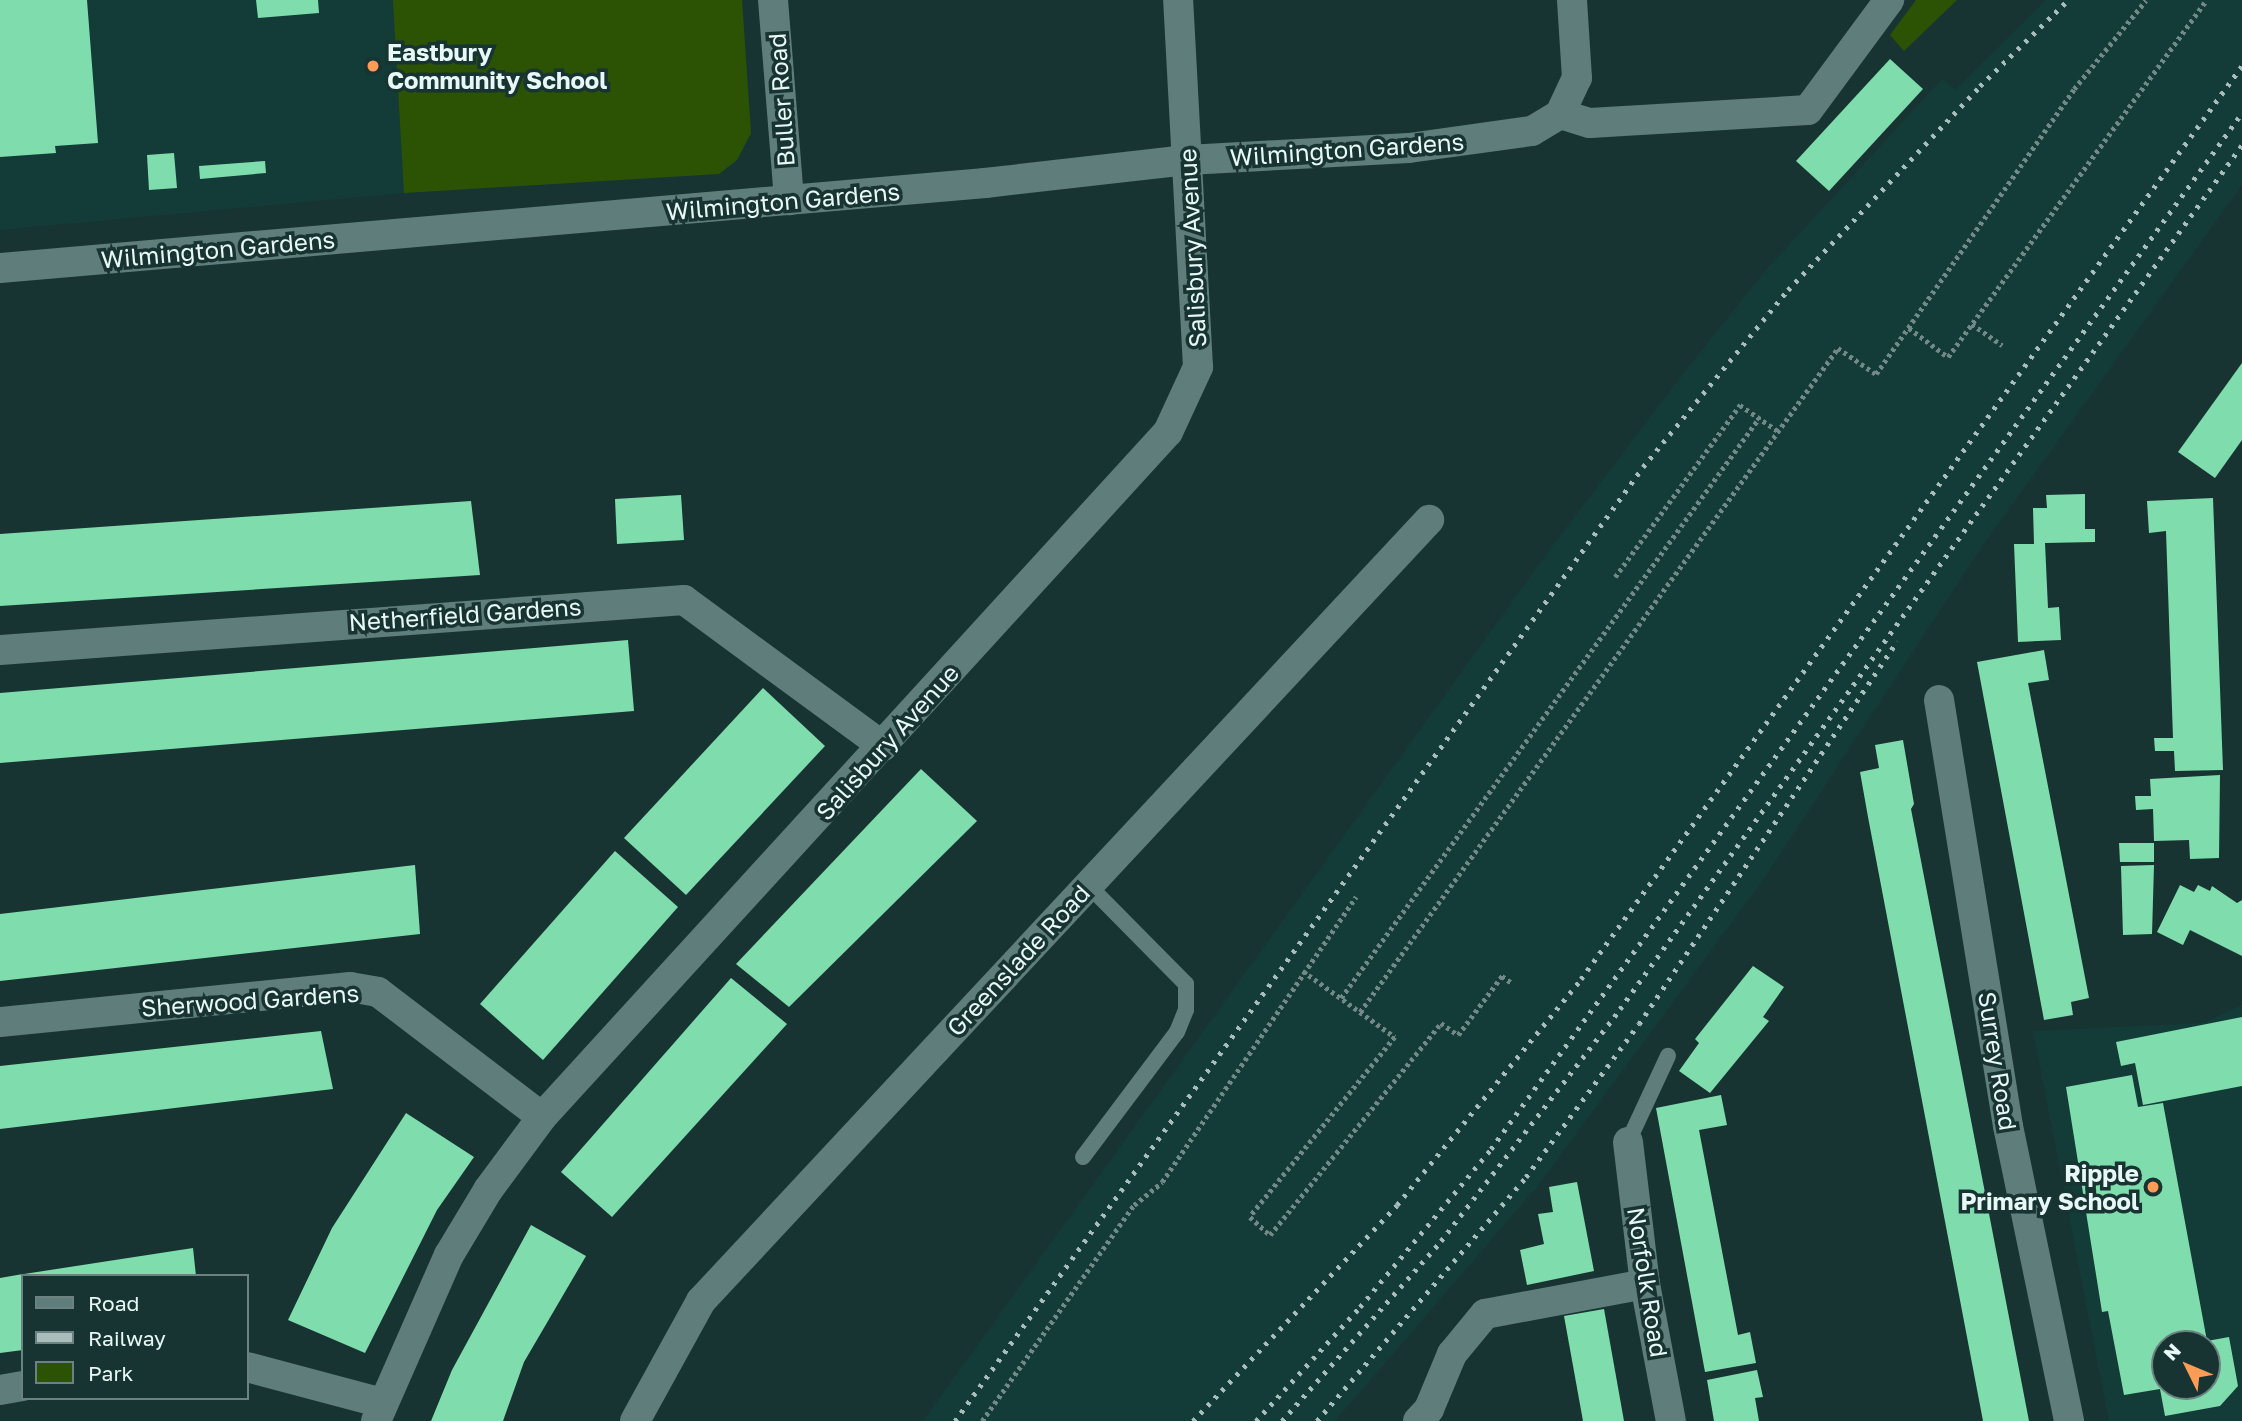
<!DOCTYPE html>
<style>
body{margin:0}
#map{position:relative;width:2242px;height:1421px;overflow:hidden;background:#183432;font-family:"Golos Text",sans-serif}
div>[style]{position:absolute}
.built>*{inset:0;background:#133c38}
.green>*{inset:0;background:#2c5304}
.building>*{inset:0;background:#7fddad}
.path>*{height:4.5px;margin-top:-2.25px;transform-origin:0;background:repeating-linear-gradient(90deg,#728987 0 3.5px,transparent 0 7px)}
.lane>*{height:16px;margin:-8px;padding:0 8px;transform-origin:8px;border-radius:8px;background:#5f7d7a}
.street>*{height:30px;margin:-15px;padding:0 15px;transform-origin:15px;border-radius:15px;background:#5f7d7a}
.rail>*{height:5px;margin-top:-2.5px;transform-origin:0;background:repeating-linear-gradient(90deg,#a9bebc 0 3.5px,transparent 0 10.5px)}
.dots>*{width:19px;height:19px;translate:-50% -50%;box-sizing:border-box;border:4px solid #183432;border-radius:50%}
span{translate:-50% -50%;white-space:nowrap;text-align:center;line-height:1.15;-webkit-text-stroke:7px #183432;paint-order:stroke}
.poi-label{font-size:24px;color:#e7f8f6;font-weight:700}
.left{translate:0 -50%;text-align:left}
.right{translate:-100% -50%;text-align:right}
.street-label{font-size:24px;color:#e7f8f6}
.legend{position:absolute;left:21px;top:1274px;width:228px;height:126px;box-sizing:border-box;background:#183432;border:2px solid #6b8280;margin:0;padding:9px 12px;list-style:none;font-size:21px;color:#e7f8f6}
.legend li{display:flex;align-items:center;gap:14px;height:35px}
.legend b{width:35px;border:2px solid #6b8280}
.north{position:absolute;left:2151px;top:1330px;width:70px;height:70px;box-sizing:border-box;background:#183432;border:2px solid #6b8280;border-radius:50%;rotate:313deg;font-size:19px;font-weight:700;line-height:28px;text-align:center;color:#e7f8f6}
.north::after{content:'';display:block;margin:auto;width:24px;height:32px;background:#fd9c56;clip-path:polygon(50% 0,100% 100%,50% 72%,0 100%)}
</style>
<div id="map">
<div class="built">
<i style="clip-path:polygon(0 0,742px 0,751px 133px,737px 160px,719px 174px,404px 193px,0 230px)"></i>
<i style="clip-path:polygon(2046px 0,2242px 0,2242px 185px,1983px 545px,1763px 880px,1537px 1187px,1335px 1421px,923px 1421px,1550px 549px,1690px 365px,1766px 270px,1942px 79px,1955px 90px)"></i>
<i style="clip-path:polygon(evenodd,2242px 1005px,2242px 1421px,2109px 1421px,2033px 1031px,2203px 1023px,2242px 1005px,2165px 1344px,2207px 1344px,2207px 1386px,2165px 1386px,2165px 1344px)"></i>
</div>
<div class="green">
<i style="clip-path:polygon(393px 0,742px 0,751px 133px,737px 160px,719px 174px,404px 193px)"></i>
<i style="clip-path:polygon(1916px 0,1957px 0,1904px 51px,1890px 35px)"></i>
</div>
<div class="building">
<i style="clip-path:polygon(0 0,87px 0,98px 143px,55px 146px,56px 153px,0 157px)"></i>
<i style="clip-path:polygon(256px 0,318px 0,319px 13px,258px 18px)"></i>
<i style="clip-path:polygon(1890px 59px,1923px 89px,1829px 191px,1796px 161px)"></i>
<i style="clip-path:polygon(174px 153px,177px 188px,149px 190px,147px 155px)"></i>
<i style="clip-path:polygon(265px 161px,266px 173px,200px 179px,199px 166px)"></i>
<i style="clip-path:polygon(2242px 363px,2242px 440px,2215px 478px,2178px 452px)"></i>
<i style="clip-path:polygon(2085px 494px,2085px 529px,2095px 529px,2095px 542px,2045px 543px,2048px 608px,2059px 607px,2061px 640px,2018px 642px,2014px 544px,2034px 544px,2033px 508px,2047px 508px,2046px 495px)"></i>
<i style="clip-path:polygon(681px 495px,684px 540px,617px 544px,615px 499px)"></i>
<i style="clip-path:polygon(2213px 498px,2223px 770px,2175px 771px,2174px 751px,2155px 751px,2154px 738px,2173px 738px,2166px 531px,2149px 533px,2147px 501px)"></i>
<i style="clip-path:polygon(471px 501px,480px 575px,0 606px,0 534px)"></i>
<i style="clip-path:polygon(628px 640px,634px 711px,0 763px,0 693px)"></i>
<i style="clip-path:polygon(2044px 650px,2049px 680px,2028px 683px,2089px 998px,2071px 1002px,2073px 1015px,2044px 1020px,1977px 662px)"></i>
<i style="clip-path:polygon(763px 688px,825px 746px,686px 895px,624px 838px)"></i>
<i style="clip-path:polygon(1903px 740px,1914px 804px,1911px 809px,2029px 1421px,1983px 1421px,1868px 817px,1860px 772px,1879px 768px,1875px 745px)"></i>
<i style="clip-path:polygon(921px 769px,977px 821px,789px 1007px,736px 964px)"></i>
<i style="clip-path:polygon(2220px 775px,2219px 858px,2190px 859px,2189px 840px,2154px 841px,2153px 809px,2136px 810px,2135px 796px,2151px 796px,2150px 779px)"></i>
<i style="clip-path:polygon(2119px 843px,2154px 843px,2154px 862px,2120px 862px)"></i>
<i style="clip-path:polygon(615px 851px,678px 907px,543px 1060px,480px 1004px)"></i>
<i style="clip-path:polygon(415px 865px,420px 934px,0 981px,0 914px)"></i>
<i style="clip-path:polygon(2154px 865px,2152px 934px,2123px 935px,2121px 866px)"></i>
<i style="clip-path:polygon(2180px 885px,2194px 892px,2198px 885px,2210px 891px,2212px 886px,2237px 903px,2242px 900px,2242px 956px,2190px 930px,2183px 945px,2157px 932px)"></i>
<i style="clip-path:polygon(1753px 966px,1784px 987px,1763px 1017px,1769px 1021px,1710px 1093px,1679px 1071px,1699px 1043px,1695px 1039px)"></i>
<i style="clip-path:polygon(731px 978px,787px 1024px,612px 1217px,561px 1172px)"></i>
<i style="clip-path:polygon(2242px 1017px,2242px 1086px,2143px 1105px,2135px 1063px,2121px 1066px,2116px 1042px)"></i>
<i style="clip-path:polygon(321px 1031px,333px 1089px,0 1129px,0 1066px)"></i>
<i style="clip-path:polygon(evenodd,2132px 1075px,2138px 1107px,2163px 1103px,2207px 1341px,2229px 1337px,2238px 1386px,2220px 1406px,2165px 1416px,2160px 1389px,2124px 1395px,2108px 1311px,2102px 1312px,2066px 1087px,2132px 1075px,2165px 1344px,2207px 1344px,2207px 1386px,2165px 1386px,2165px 1344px)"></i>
<i style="clip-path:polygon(1721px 1095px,1727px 1125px,1699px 1130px,1738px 1335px,1750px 1332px,1756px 1363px,1705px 1372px,1656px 1108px)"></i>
<i style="clip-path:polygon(406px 1113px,474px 1157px,437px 1210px,365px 1353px,288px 1320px,332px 1228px)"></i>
<i style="clip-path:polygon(1577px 1182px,1594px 1271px,1527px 1285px,1520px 1250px,1544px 1244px,1538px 1214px,1553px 1212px,1549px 1187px)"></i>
<i style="clip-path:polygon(531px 1225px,586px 1256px,524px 1362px,503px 1421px,431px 1421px,452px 1370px)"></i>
<i style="clip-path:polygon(193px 1248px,196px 1276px,24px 1276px,24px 1274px)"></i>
<i style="clip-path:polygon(23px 1274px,23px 1350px,0 1353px,0 1278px)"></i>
<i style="clip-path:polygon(1604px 1309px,1624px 1421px,1583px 1421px,1564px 1316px)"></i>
<i style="clip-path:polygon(1757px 1370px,1763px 1397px,1755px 1398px,1759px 1421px,1714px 1421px,1707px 1380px)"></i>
</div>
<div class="path">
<i style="left:1972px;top:324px;width:37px;rotate:35deg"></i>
<i style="left:1909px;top:328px;width:49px;rotate:36.6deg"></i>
<i style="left:1948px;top:357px;width:440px;rotate:-54.1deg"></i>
<i style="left:1615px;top:577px;width:213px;rotate:-54deg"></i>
<i style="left:1740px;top:405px;width:46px;rotate:34.4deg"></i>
<i style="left:1303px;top:971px;width:113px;rotate:35.7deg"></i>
<i style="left:1395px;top:1037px;width:231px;rotate:128.9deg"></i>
<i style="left:1250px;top:1217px;width:27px;rotate:42deg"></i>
<i style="left:1270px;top:1235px;width:272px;rotate:-51.1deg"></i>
<i style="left:1441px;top:1023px;width:21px;rotate:35deg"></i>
<i style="left:1458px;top:1035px;width:74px;rotate:-53.3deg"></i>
<i style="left:1502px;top:976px;width:12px;rotate:35deg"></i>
<i style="left:1341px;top:998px;width:715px;rotate:-54.22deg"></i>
<i style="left:1360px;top:1012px;width:818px;rotate:-54.25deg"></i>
<i style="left:1838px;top:348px;width:46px;rotate:34.4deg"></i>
<i style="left:1876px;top:374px;width:347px;rotate:-55.2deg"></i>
<i style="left:2074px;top:89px;width:114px;rotate:-51deg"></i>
<i style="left:982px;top:1421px;width:264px;rotate:-54.9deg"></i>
<i style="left:1134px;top:1205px;width:36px;rotate:-39deg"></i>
<i style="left:1162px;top:1182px;width:345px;rotate:-55.8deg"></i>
</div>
<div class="lane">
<i style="left:1628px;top:1142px;width:95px;rotate:-65.1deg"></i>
<i style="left:1083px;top:1157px;width:156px;rotate:-53.1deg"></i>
<i style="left:1177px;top:1032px;width:24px;rotate:-68deg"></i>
<i style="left:1186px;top:1010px;width:26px;rotate:-90deg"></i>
<i style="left:1186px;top:984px;width:139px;rotate:-134.7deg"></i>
</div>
<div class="street">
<i style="left:773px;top:0;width:201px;rotate:85.4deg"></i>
<i style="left:1560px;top:114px;width:31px;rotate:17deg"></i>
<i style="left:1590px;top:123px;width:218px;rotate:-3.4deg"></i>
<i style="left:1808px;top:110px;width:137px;rotate:-53.6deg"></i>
<i style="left:0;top:268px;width:989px;rotate:-4.93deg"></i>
<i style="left:985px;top:183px;width:203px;rotate:-6.5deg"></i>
<i style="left:1187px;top:160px;width:222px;rotate:-3.1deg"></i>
<i style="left:1409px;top:148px;width:124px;rotate:-7.9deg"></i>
<i style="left:1532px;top:131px;width:33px;rotate:-31deg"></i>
<i style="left:1560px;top:114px;width:40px;rotate:-65deg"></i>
<i style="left:1577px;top:78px;width:78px;rotate:-93.7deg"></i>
<i style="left:0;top:650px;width:686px;rotate:-4.18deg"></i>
<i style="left:684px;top:600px;width:247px;rotate:36.3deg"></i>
<i style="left:1939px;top:700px;width:432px;rotate:80.8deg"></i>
<i style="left:2008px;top:1126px;width:301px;rotate:78.3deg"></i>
<i style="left:0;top:1022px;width:352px;rotate:-5.7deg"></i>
<i style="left:350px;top:987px;width:28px;rotate:10deg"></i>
<i style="left:378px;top:992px;width:206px;rotate:37.3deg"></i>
<i style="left:1628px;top:1142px;width:143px;rotate:83.2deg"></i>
<i style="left:1645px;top:1284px;width:139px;rotate:79.3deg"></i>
<i style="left:247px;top:1367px;width:140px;rotate:14.9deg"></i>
<i style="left:0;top:1390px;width:23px;rotate:-10deg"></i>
<i style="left:376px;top:1421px;width:181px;rotate:-66.3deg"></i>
<i style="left:449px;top:1255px;width:76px;rotate:-59deg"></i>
<i style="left:488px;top:1190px;width:91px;rotate:-53.5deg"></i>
<i style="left:542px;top:1117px;width:928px;rotate:-47.58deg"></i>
<i style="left:1168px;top:432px;width:72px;rotate:-65.2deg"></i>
<i style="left:1198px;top:367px;width:368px;rotate:-93.1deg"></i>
<i style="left:635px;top:1421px;width:137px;rotate:-61.2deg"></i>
<i style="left:701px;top:1301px;width:1068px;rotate:-47.01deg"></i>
<i style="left:1418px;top:1421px;width:16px;rotate:-47deg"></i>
<i style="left:1429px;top:1409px;width:60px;rotate:-67.3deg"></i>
<i style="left:1452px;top:1354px;width:52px;rotate:-50.5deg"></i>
<i style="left:1485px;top:1314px;width:163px;rotate:-10.6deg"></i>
</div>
<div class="rail">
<i style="left:955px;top:1421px;width:1176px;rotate:-54.2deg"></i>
<i style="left:1643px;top:467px;width:229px;rotate:-50.7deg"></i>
<i style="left:1788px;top:290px;width:280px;rotate:-46.7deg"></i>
<i style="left:1980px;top:86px;width:123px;rotate:-44.3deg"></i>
<i style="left:1193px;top:1421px;width:297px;rotate:-46.6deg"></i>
<i style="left:1397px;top:1205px;width:291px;rotate:-50.8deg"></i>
<i style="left:1581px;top:979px;width:1127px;rotate:-54.1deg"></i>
<i style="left:1256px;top:1421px;width:154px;rotate:-47.6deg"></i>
<i style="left:1360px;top:1307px;width:205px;rotate:-50.3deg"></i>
<i style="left:1491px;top:1149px;width:1280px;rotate:-54.06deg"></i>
<i style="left:1282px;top:1421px;width:240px;rotate:-48.5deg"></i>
<i style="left:1441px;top:1241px;width:293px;rotate:-52.3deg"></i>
<i style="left:1620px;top:1009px;width:1065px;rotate:-54.25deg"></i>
<i style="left:1317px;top:1421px;width:321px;rotate:-49.4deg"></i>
<i style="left:1526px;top:1177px;width:190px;rotate:-53.6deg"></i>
<i style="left:1639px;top:1024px;width:462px;rotate:-56deg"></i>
</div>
<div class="dots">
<i style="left:373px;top:66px;background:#fd9c56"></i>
<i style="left:2153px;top:1187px;background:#fd9c56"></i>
</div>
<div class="poi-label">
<span class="left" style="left:387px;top:66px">Eastbury<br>Community School</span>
<span class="right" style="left:2139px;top:1187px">Ripple<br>Primary School</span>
</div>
<div class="street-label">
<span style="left:781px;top:100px;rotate:-94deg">Buller Road</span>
<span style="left:1347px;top:149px;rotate:-4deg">Wilmington Gardens</span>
<span style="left:783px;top:201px;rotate:-5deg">Wilmington Gardens</span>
<span style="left:1192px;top:248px;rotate:-93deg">Salisbury Avenue</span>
<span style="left:218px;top:249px;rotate:-5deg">Wilmington Gardens</span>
<span style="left:465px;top:614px;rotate:-4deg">Netherfield Gardens</span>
<span style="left:887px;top:742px;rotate:-48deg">Salisbury Avenue</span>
<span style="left:1018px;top:960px;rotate:-47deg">Greenslade Road</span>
<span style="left:250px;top:1000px;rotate:-4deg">Sherwood Gardens</span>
<span style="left:1998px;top:1061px;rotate:81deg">Surrey Road</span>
<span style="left:1648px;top:1282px;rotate:81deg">Norfolk Road</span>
</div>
<ul class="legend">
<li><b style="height:9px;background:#5f7d7a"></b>Road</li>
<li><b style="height:9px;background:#a9bebc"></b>Railway</li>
<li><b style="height:19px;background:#2c5304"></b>Park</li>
</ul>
<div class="north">N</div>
</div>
